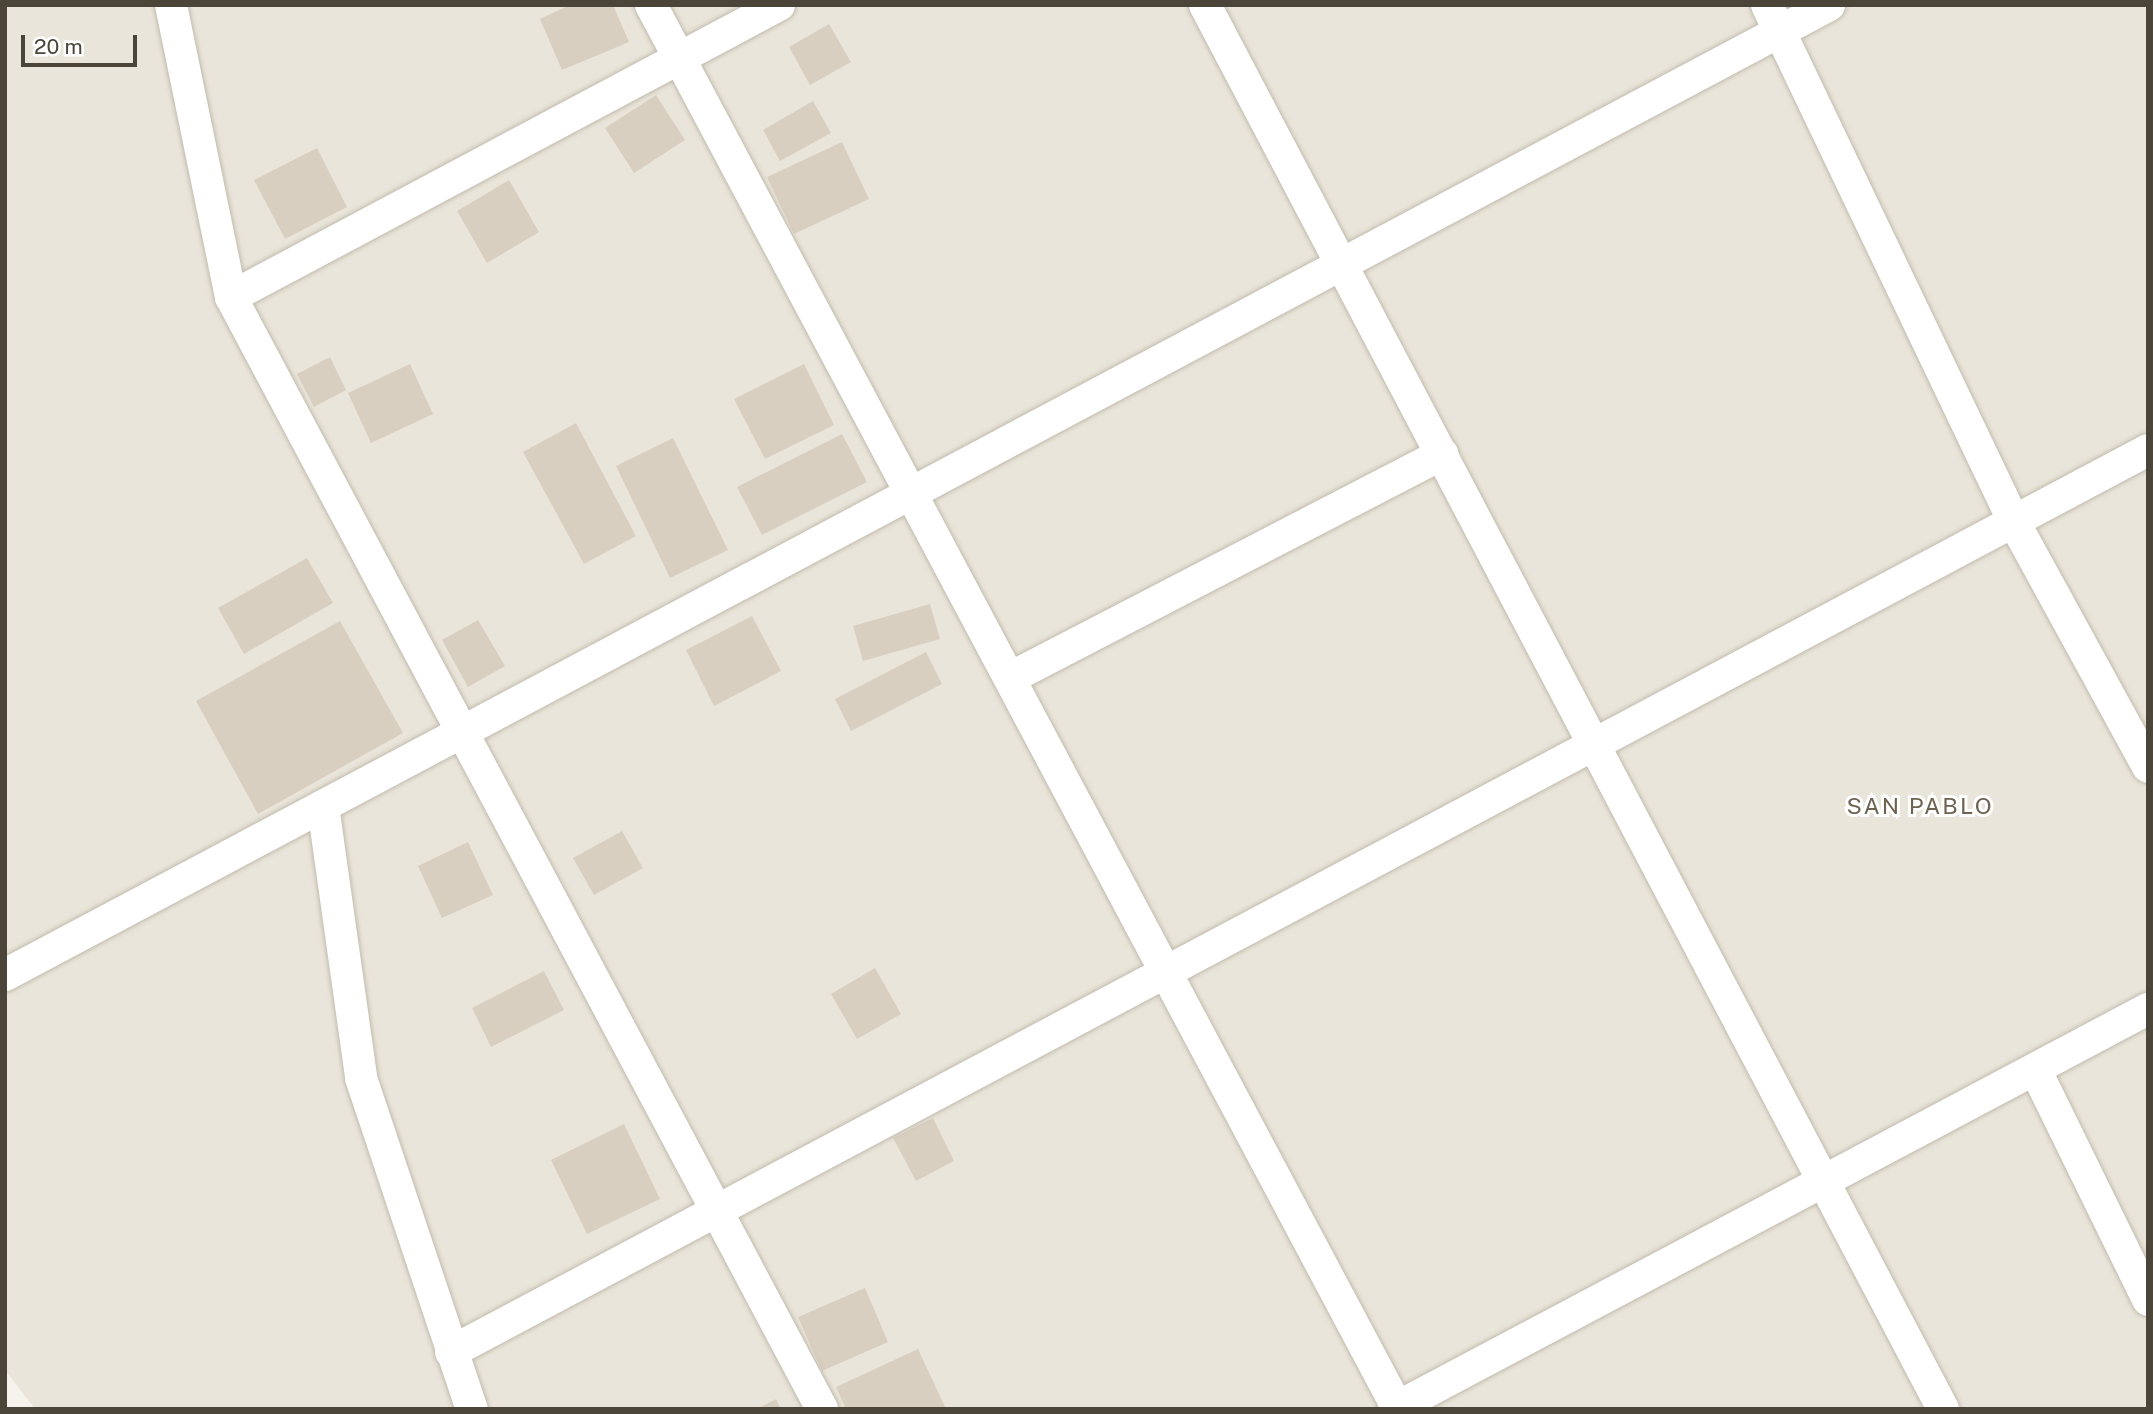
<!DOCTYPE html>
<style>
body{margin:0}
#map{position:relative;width:2153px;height:1414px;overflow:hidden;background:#f6f3ec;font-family:"Public Sans",sans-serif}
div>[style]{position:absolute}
.residential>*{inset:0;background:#eae5da}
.building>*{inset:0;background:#d8cfc1}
.roads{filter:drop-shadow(0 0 2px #c2bbae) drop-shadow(0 0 2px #c2bbae)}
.minor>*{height:32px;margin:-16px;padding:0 16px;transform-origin:16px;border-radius:16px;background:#fff}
span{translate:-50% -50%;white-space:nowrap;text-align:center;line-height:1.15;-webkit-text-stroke:6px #fff;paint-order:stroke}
.quarter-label{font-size:23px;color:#6e6250;letter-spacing:2px}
.frame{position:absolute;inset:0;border:7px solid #4b4439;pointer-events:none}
.scale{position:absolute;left:21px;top:35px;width:116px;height:32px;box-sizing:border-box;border:4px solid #4b4439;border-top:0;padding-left:9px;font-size:21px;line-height:24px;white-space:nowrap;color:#4b4439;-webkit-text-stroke:5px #fff;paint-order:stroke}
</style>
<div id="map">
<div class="residential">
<i style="clip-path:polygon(5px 5px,2148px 5px,2148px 1409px,35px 1409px,5px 1370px)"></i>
</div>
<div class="building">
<i style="clip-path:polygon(570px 5px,613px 5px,629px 42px,562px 70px,540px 19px)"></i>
<i style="clip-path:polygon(829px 24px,851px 62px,810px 85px,789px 47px)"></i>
<i style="clip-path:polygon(656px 95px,685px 140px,634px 173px,605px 128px)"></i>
<i style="clip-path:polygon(813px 101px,831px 133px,780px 161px,763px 130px)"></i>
<i style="clip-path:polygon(842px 142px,869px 199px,794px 234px,767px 177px)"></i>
<i style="clip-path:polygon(317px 148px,347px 207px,285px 239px,254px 180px)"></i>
<i style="clip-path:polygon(509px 180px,539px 232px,487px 263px,457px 211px)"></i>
<i style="clip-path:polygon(330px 357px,346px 390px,314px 407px,297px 374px)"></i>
<i style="clip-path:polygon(410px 364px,433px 414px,371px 443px,348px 393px)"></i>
<i style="clip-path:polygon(804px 364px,834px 425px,765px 459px,734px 399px)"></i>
<i style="clip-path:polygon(576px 423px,636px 536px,584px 564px,523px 452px)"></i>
<i style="clip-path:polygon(842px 434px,867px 482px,762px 535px,737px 487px)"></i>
<i style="clip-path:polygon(673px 438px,728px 550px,670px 578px,616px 466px)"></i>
<i style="clip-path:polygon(307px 558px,333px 603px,244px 654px,218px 608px)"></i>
<i style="clip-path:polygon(930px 604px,940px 639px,863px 661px,853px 626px)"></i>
<i style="clip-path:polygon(752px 616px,781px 671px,714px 706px,686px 650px)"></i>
<i style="clip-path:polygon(478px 620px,505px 666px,468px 687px,442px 640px)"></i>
<i style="clip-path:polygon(340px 621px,403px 733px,258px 814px,196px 701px)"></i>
<i style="clip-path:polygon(926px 652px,942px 684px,851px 731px,835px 699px)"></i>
<i style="clip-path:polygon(622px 831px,643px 868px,594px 895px,573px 858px)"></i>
<i style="clip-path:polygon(468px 842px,493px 895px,442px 918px,418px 866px)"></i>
<i style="clip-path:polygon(875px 968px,901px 1014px,857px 1039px,831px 994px)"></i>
<i style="clip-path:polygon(544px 971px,564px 1010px,491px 1047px,472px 1008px)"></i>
<i style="clip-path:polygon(933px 1118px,954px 1161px,916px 1181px,893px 1138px)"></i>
<i style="clip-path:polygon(624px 1124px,660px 1199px,587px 1234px,551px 1160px)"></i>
<i style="clip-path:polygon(865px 1288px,888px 1342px,822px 1371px,798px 1317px)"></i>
<i style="clip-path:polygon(918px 1349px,946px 1409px,846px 1409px,836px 1387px)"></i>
<i style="clip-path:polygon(776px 1399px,781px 1409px,757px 1409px)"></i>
</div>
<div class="roads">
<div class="minor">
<i style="left:171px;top:5px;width:298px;rotate:78.4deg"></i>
<i style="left:231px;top:297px;width:1259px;rotate:62.01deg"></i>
<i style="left:651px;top:5px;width:1590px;rotate:61.98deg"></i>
<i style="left:1205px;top:5px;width:1586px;rotate:62.27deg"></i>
<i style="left:1767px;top:5px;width:573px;rotate:64.46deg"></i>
<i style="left:2014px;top:522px;width:279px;rotate:61.3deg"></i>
<i style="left:231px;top:297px;width:621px;rotate:-28.05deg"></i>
<i style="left:1010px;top:678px;width:487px;rotate:-27.4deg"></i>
<i style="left:323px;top:806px;width:275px;rotate:82deg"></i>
<i style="left:361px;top:1078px;width:349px;rotate:71.5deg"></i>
<i style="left:5px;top:975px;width:2066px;rotate:-28deg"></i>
<i style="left:2035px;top:1069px;width:257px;rotate:63.9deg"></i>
<i style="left:451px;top:1352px;width:1922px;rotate:-27.99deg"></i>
<i style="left:1394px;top:1409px;width:854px;rotate:-27.95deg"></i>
</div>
</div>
<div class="quarter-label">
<span style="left:1920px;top:806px">SAN PABLO</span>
</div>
<div class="frame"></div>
<div class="scale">20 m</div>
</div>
